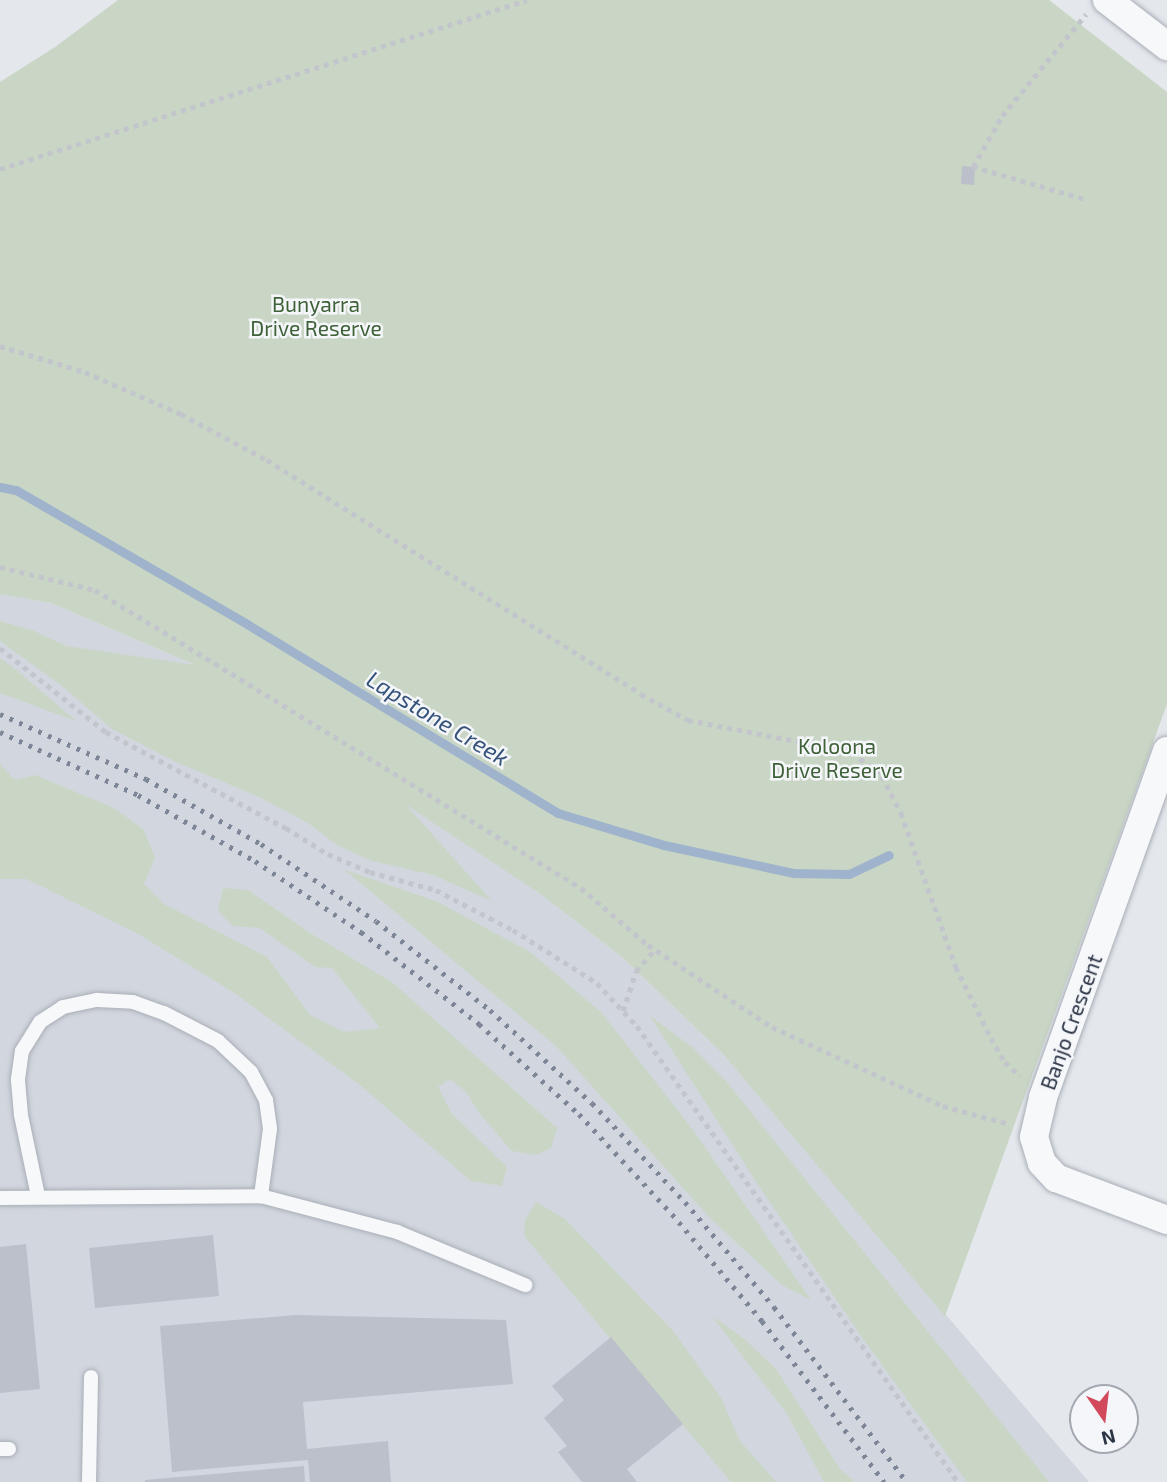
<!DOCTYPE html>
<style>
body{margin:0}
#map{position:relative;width:1167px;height:1482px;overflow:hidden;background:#e4e7ec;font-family:"Exo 2",sans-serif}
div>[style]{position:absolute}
.built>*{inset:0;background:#d2d6de}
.green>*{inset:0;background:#c9d6c5}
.stream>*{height:9px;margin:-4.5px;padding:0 4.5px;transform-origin:4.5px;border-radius:4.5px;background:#9fb4cc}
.building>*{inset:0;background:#bbc0ca}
.path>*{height:4.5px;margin-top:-2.25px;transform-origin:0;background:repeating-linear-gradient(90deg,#c2c5cb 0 5px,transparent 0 10px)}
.roads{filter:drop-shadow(0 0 2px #a9aeb7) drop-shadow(0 0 2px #a9aeb7)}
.service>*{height:14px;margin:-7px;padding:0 7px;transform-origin:7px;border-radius:7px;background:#f7f8fa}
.minor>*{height:28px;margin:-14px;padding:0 14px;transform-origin:14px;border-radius:14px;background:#f7f8fa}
.rail>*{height:5px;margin-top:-2.5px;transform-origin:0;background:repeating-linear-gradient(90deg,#7d8696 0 3.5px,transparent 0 10.5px)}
span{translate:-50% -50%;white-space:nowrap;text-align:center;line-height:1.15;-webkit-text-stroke:5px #f4f6f9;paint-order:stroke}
.park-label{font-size:21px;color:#3f6138}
.street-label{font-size:21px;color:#2b3445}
.water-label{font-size:23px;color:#34527a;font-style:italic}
.north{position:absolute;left:1069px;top:1384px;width:70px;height:70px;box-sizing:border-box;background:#f4f6f9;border:2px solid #a4a8b1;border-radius:50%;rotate:166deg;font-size:19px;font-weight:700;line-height:28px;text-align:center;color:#2b3445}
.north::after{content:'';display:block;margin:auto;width:24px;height:32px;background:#d1495b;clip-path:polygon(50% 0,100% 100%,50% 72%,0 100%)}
</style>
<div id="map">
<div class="built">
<i style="clip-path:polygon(0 594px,51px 603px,232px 681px,539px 893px,623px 958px,723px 1054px,1089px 1482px,0 1482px)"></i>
</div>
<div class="green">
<i style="clip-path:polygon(118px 0,1049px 0,1167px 92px,1167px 704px,945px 1316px,723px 1054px,623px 958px,539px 893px,405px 804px,492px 901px,433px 875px,369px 860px,337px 845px,308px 823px,261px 798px,174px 761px,112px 729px,62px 686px,0 641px,0 621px,34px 631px,66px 646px,195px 665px,51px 603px,0 594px,0 82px,55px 47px)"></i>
<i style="clip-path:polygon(0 658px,14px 668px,76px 721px,0 693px)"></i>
<i style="clip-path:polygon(0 764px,15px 780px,35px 775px,114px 808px,144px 830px,155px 858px,144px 884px,164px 904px,267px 957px,310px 1015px,344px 1032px,380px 1028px,332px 968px,315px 967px,260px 928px,233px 926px,218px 911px,223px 888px,248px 890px,310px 933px,393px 983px,557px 1128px,551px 1148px,536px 1155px,512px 1151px,480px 1114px,466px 1092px,450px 1079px,438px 1087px,452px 1114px,507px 1167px,502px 1186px,471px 1181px,360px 1085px,233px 992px,140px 935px,33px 882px,26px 879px,0 879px)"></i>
<i style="clip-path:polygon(345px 870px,438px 902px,530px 952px,601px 1012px,693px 1130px,811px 1300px,782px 1285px,710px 1218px,556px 1046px)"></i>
<i style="clip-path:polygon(650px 1016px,692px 1047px,726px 1081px,1049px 1482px,967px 1482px,861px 1336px,759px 1186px)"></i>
<i style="clip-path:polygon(536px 1202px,565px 1219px,673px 1331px,720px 1396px,740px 1441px,776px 1482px,731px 1482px,524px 1236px,525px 1220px)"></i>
<i style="clip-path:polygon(712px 1316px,743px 1338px,776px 1369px,840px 1469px,855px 1482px,824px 1482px,787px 1414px)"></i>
</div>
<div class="stream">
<i style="left:0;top:487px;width:16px;rotate:11deg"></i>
<i style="left:16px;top:490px;width:267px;rotate:30.1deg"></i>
<i style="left:247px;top:624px;width:364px;rotate:31.3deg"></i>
<i style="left:558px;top:813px;width:111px;rotate:16.8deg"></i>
<i style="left:664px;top:845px;width:132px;rotate:12.2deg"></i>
<i style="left:793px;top:873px;width:56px;rotate:1deg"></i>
<i style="left:849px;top:874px;width:44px;rotate:-25.4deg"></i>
</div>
<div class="building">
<i style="clip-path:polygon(962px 166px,975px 167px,974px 185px,961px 184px)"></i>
<i style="clip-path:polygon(213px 1235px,219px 1296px,95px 1308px,89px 1248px)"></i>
<i style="clip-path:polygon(26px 1244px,40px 1389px,0 1393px,0 1247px)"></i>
<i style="clip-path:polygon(296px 1315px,506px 1320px,513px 1384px,303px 1402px,307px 1449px,388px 1441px,391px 1482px,310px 1482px,308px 1460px,172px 1472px,160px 1326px)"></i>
<i style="clip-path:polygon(611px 1337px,683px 1424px,627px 1469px,637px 1482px,582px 1482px,558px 1452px,567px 1446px,544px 1418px,564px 1400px,552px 1386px)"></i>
<i style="clip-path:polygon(304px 1466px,305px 1482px,145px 1482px,145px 1480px)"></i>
</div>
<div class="path">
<i style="left:0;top:169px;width:553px;rotate:-17.78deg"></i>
<i style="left:1083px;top:199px;width:115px;rotate:-163.8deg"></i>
<i style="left:973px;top:167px;width:59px;rotate:-60.4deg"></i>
<i style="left:1002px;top:116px;width:132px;rotate:-50.5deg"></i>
<i style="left:0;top:346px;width:89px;rotate:17deg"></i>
<i style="left:85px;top:372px;width:105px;rotate:23.6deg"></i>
<i style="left:181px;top:414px;width:98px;rotate:28.1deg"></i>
<i style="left:267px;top:460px;width:441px;rotate:32deg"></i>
<i style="left:641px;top:694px;width:54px;rotate:29deg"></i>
<i style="left:688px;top:720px;width:167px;rotate:11deg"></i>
<i style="left:852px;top:752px;width:38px;rotate:39deg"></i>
<i style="left:882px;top:776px;width:42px;rotate:62.8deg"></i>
<i style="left:901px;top:813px;width:164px;rotate:70.3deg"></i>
<i style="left:956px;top:967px;width:79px;rotate:63.8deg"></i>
<i style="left:991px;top:1038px;width:28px;rotate:60deg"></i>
<i style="left:1005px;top:1062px;width:21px;rotate:43deg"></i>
<i style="left:0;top:567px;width:98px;rotate:13.6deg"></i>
<i style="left:95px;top:590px;width:570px;rotate:31.52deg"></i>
<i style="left:581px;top:888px;width:88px;rotate:40.4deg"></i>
<i style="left:648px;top:945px;width:149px;rotate:33.5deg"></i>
<i style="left:772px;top:1027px;width:188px;rotate:24.8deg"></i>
<i style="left:943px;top:1106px;width:68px;rotate:15.3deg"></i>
<i style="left:0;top:648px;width:135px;rotate:38.4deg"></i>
<i style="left:106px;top:732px;width:204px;rotate:28.1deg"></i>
<i style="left:286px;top:828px;width:49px;rotate:31.8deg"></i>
<i style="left:328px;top:854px;width:46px;rotate:23.2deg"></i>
<i style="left:370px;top:872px;width:68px;rotate:15.3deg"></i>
<i style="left:436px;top:890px;width:87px;rotate:27.5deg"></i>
<i style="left:513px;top:930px;width:99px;rotate:32.2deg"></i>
<i style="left:597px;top:983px;width:59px;rotate:47.1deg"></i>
<i style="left:637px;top:1026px;width:558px;rotate:54.86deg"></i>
<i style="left:623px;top:1011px;width:42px;rotate:-72deg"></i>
<i style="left:636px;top:971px;width:29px;rotate:-49deg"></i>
</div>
<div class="roads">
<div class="service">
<i style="left:38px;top:1196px;width:83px;rotate:-101.9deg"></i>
<i style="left:21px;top:1115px;width:36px;rotate:-95deg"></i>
<i style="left:18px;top:1079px;width:28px;rotate:-82deg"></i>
<i style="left:22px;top:1051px;width:34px;rotate:-58deg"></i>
<i style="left:40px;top:1022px;width:27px;rotate:-33deg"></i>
<i style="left:63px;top:1007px;width:35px;rotate:-12deg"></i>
<i style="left:97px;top:1000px;width:36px;rotate:3deg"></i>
<i style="left:133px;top:1002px;width:33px;rotate:20deg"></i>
<i style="left:164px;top:1013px;width:61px;rotate:27.4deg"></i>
<i style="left:218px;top:1041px;width:45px;rotate:43.2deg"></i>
<i style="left:251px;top:1072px;width:32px;rotate:62deg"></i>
<i style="left:266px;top:1100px;width:29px;rotate:82deg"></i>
<i style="left:270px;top:1129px;width:68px;rotate:97.7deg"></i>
<i style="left:0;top:1198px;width:261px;rotate:-0.4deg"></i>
<i style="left:261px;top:1196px;width:141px;rotate:14.8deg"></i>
<i style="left:397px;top:1232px;width:139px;rotate:22.5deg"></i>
<i style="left:0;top:1449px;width:9px"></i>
<i style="left:89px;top:1482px;width:105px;rotate:-88.9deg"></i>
</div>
<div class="minor">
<i style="left:1107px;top:0;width:76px;rotate:37.5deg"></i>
<i style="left:1167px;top:751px;width:368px;rotate:109.7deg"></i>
<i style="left:1043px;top:1098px;width:40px;rotate:103deg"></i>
<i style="left:1034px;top:1137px;width:27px;rotate:73deg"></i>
<i style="left:1042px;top:1163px;width:21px;rotate:47deg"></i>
<i style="left:1056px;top:1178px;width:119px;rotate:20.7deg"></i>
</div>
</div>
<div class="rail">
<i style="left:0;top:714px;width:160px;rotate:24deg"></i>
<i style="left:146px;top:779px;width:132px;rotate:29.5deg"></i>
<i style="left:261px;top:844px;width:138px;rotate:33.8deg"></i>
<i style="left:376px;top:921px;width:145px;rotate:38deg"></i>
<i style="left:490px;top:1010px;width:138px;rotate:42.4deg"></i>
<i style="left:592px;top:1103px;width:136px;rotate:46.8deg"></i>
<i style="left:685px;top:1202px;width:138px;rotate:49.7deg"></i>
<i style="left:774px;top:1307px;width:220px;rotate:52.8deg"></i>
<i style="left:0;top:732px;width:152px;rotate:24.5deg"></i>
<i style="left:138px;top:795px;width:134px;rotate:29.4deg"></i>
<i style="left:255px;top:861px;width:128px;rotate:33.8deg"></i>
<i style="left:361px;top:932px;width:150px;rotate:37.9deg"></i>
<i style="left:479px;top:1024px;width:135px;rotate:42deg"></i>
<i style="left:579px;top:1114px;width:137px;rotate:47.1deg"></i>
<i style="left:672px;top:1214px;width:140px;rotate:49.9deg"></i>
<i style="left:762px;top:1321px;width:202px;rotate:52.8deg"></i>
</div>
<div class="park-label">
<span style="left:316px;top:316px">Bunyarra<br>Drive Reserve</span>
<span style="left:837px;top:758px">Koloona<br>Drive Reserve</span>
</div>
<div class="street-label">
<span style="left:1071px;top:1022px;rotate:-70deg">Banjo Crescent</span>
</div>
<div class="water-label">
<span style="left:438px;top:718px;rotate:31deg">Lapstone Creek</span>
</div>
<div class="north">N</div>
</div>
